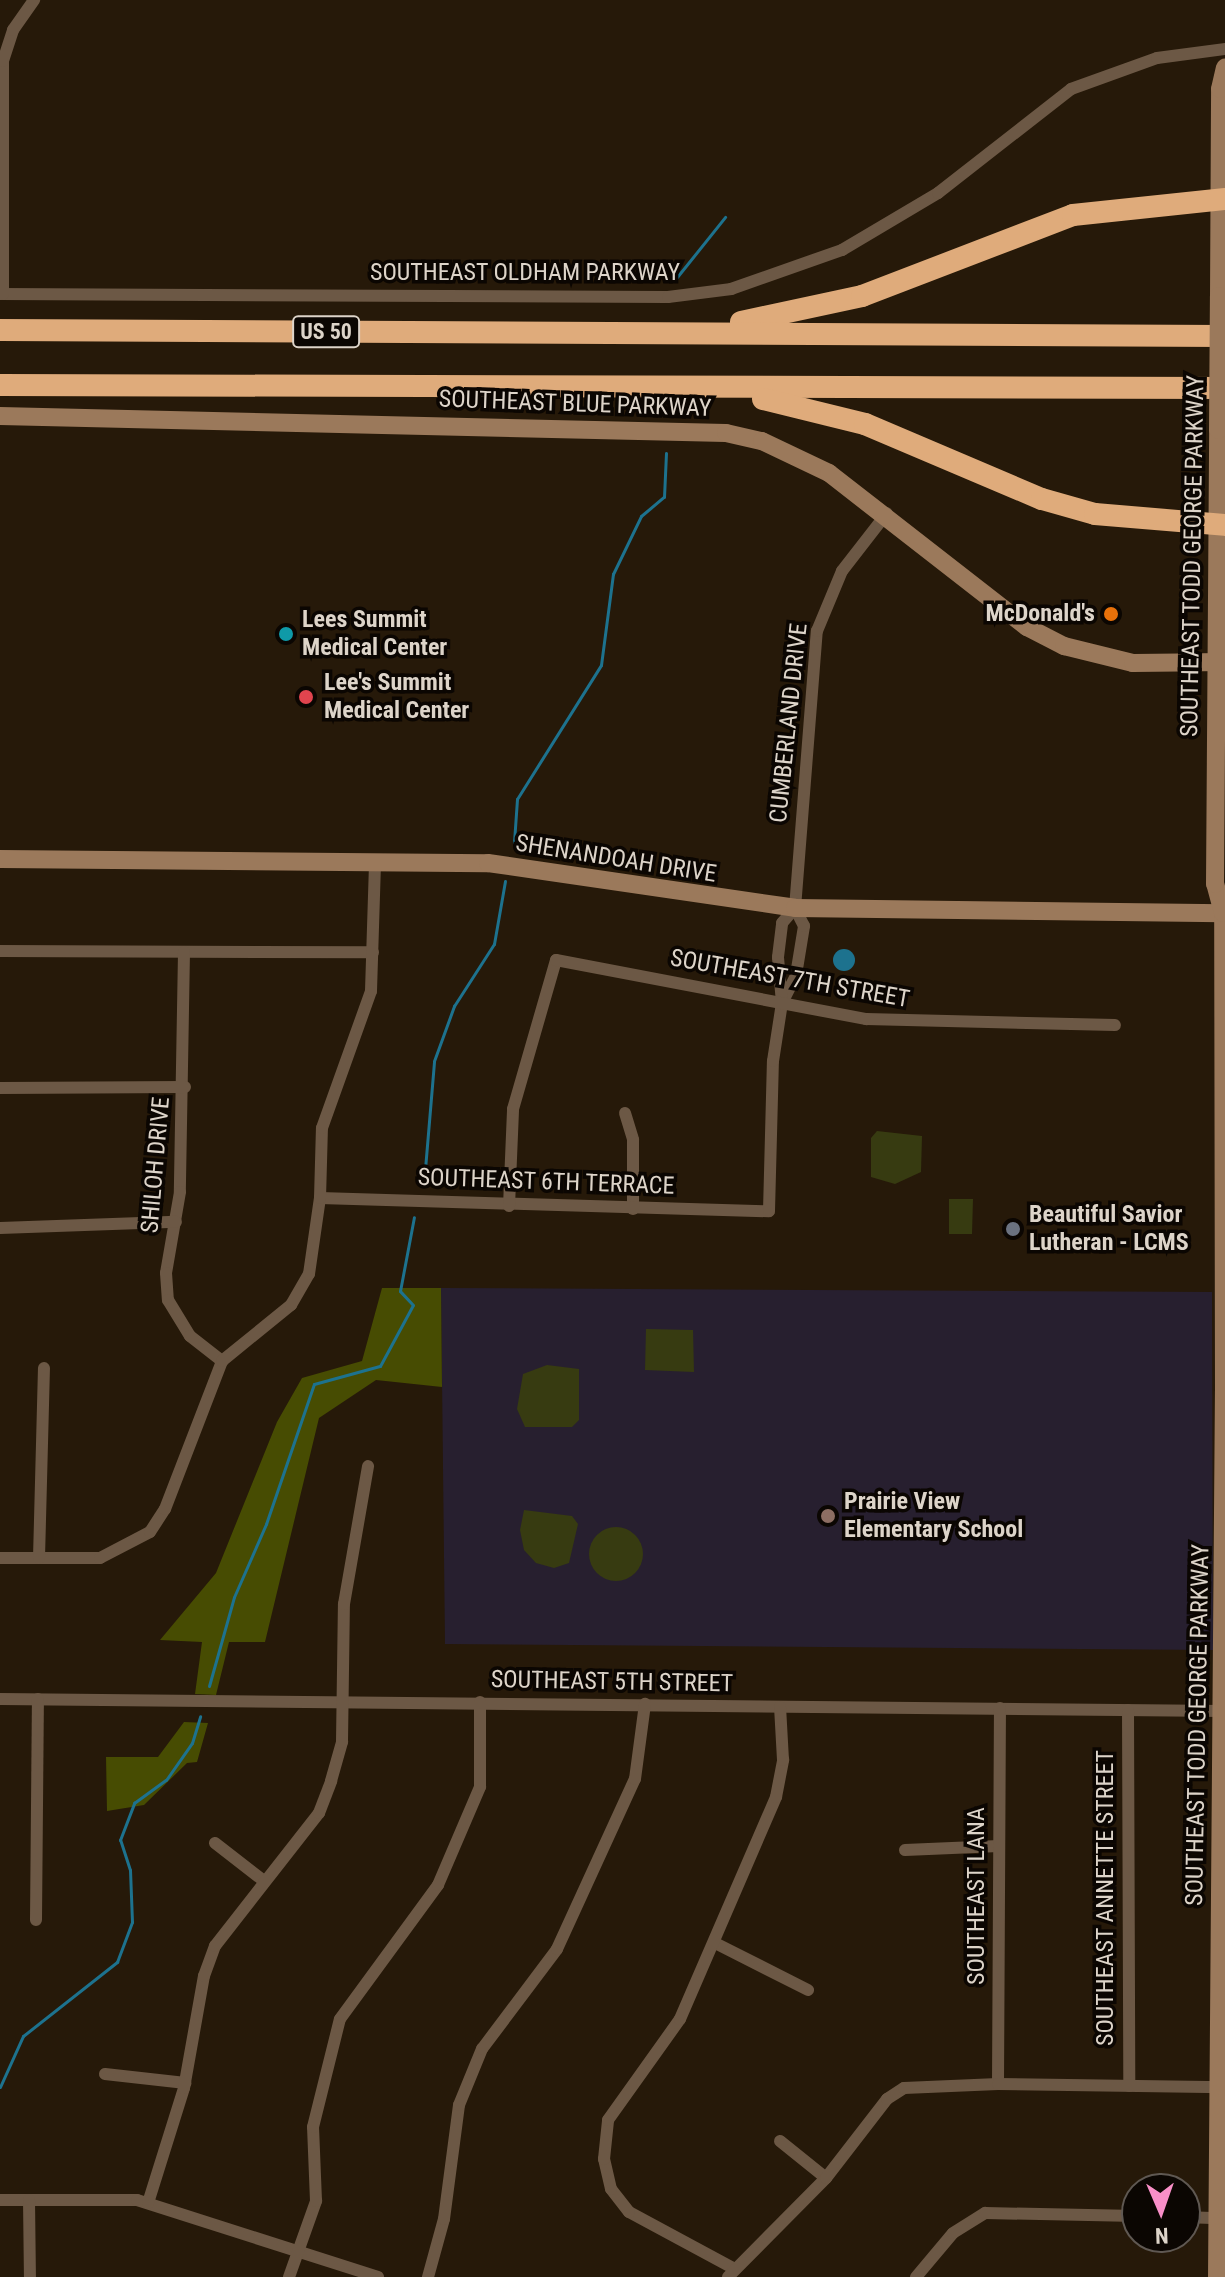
<!DOCTYPE html>
<style>
body{margin:0}
#map{position:relative;width:1225px;height:2277px;overflow:hidden;background:#261909;font-family:"Roboto Condensed",sans-serif}
div>[style]{position:absolute}
.education>*{inset:0;background:#271f2f}
.green>*{inset:0;background:#373b11}
.round{border-radius:50%}
.forest>*{inset:0;background:#474c02}
.water>*{inset:0;background:#1d728e}
.stream>*{height:3px;margin:-1.5px;padding:0 1.5px;transform-origin:1.5px;border-radius:1.5px;background:#1d728e}
.street>*{height:12px;margin:-6px;padding:0 6px;transform-origin:6px;border-radius:6px;background:#6c5845}
.secondary>*{height:18px;margin:-9px;padding:0 9px;transform-origin:9px;border-radius:9px;background:#9b795b}
.highway>*{height:22px;margin:-11px;padding:0 11px;transform-origin:11px;border-radius:11px;background:#dfab7b}
.secondary-bridge>*{height:18px;margin:-9px;padding:0 9px;transform-origin:9px;border-radius:9px;background:#9b795b}
.dots>*{width:22px;height:22px;translate:-50% -50%;box-sizing:border-box;border:4px solid #0b0602;border-radius:50%}
span{translate:-50% -50%;white-space:nowrap;text-align:center;line-height:1.15;-webkit-text-stroke:7px #0b0602;paint-order:stroke}
.shield-label span{padding:2px 6px;background:#0b0602;border:2px solid;border-radius:6px;-webkit-text-stroke-width:0}
.shield-label{font-size:22px;color:#ddd4c9;font-weight:700}
.street-label{font-size:24px;color:#ddd4c9}
.poi-label{font-size:24px;color:#ddd4c9;font-weight:700}
.right{translate:-100% -50%;text-align:right}
.left{translate:0 -50%;text-align:left}
.north{position:absolute;left:1121px;top:2173px;width:80px;height:80px;box-sizing:border-box;background:#0b0602;border:2px solid #5f5852;border-radius:50%;rotate:178deg;font-size:22px;font-weight:700;line-height:32px;text-align:center;color:#ddd4c9}
.north::after{content:'';display:block;margin:auto;width:28px;height:36px;background:#f98fc8;clip-path:polygon(50% 0,100% 100%,50% 72%,0 100%)}
</style>
<div id="map">
<div class="education">
<i style="clip-path:polygon(441px 1288px,1212px 1292px,1213px 1650px,445px 1644px)"></i>
</div>
<div class="green">
<i style="clip-path:polygon(877px 1131px,922px 1136px,921px 1172px,895px 1184px,871px 1177px,871px 1138px)"></i>
<i style="clip-path:polygon(949px 1199px,973px 1199px,972px 1234px,949px 1234px)"></i>
<i style="clip-path:polygon(646px 1329px,693px 1330px,694px 1372px,645px 1370px)"></i>
<i style="clip-path:polygon(547px 1365px,579px 1369px,579px 1420px,572px 1427px,525px 1427px,517px 1409px,523px 1374px)"></i>
<i style="clip-path:polygon(524px 1510px,572px 1516px,578px 1524px,569px 1563px,554px 1568px,536px 1563px,524px 1550px,520px 1530px)"></i>
<i class="round" style="left:589px;top:1527px;width:54px;height:54px"></i>
</div>
<div class="forest">
<i style="clip-path:polygon(382px 1288px,441px 1288px,442px 1387px,376px 1380px,319px 1418px,265px 1642px,229px 1642px,216px 1695px,195px 1694px,202px 1642px,160px 1640px,216px 1573px,277px 1422px,302px 1378px,362px 1361px)"></i>
<i style="clip-path:polygon(184px 1722px,208px 1723px,197px 1762px,187px 1763px,144px 1805px,107px 1811px,106px 1757px,158px 1757px)"></i>
</div>
<div class="water">
<i class="round" style="left:833px;top:949px;width:22px;height:22px"></i>
</div>
<div class="stream">
<i style="left:677px;top:277px;width:77px;rotate:-51.3deg"></i>
<i style="left:514px;top:842px;width:43px;rotate:-86deg"></i>
<i style="left:517px;top:799px;width:158px;rotate:-57.9deg"></i>
<i style="left:601px;top:665px;width:92px;rotate:-82.5deg"></i>
<i style="left:613px;top:574px;width:64px;rotate:-64.2deg"></i>
<i style="left:641px;top:516px;width:30px;rotate:-40deg"></i>
<i style="left:664px;top:497px;width:44px;rotate:-87.4deg"></i>
<i style="left:424px;top:1181px;width:120px;rotate:-85.2deg"></i>
<i style="left:434px;top:1061px;width:59px;rotate:-70deg"></i>
<i style="left:454px;top:1006px;width:74px;rotate:-57.2deg"></i>
<i style="left:494px;top:944px;width:64px;rotate:-80.1deg"></i>
<i style="left:209px;top:1686px;width:92px;rotate:-74.3deg"></i>
<i style="left:234px;top:1597px;width:80px;rotate:-66.3deg"></i>
<i style="left:266px;top:1524px;width:148px;rotate:-71.1deg"></i>
<i style="left:314px;top:1384px;width:68px;rotate:-15.3deg"></i>
<i style="left:380px;top:1366px;width:69px;rotate:-61.6deg"></i>
<i style="left:413px;top:1305px;width:19px;rotate:-133deg"></i>
<i style="left:400px;top:1291px;width:75px;rotate:-79.3deg"></i>
<i style="left:0;top:2087px;width:56px;rotate:-65.7deg"></i>
<i style="left:23px;top:2036px;width:120px;rotate:-38.2deg"></i>
<i style="left:117px;top:1962px;width:43px;rotate:-69.4deg"></i>
<i style="left:132px;top:1922px;width:52px;rotate:-92.2deg"></i>
<i style="left:130px;top:1870px;width:32px;rotate:-108deg"></i>
<i style="left:120px;top:1840px;width:40px;rotate:-69deg"></i>
<i style="left:134px;top:1803px;width:39px;rotate:-36deg"></i>
<i style="left:166px;top:1780px;width:45px;rotate:-54.9deg"></i>
<i style="left:192px;top:1743px;width:28px;rotate:-73deg"></i>
</div>
<div class="street">
<i style="left:0;top:294px;width:668px;rotate:0.26deg"></i>
<i style="left:668px;top:297px;width:64px;rotate:-7.2deg"></i>
<i style="left:731px;top:289px;width:118px;rotate:-19.4deg"></i>
<i style="left:842px;top:250px;width:112px;rotate:-30.7deg"></i>
<i style="left:938px;top:193px;width:169px;rotate:-38deg"></i>
<i style="left:1071px;top:89px;width:91px;rotate:-19.8deg"></i>
<i style="left:1157px;top:58px;width:69px;rotate:-7.5deg"></i>
<i style="left:3px;top:294px;width:233px;rotate:-90deg"></i>
<i style="left:3px;top:61px;width:33px;rotate:-72deg"></i>
<i style="left:13px;top:30px;width:37px;rotate:-55deg"></i>
<i style="left:0;top:951px;width:373px;rotate:0.2deg"></i>
<i style="left:184px;top:952px;width:240px;rotate:91deg"></i>
<i style="left:180px;top:1192px;width:82px;rotate:99.8deg"></i>
<i style="left:166px;top:1273px;width:27px;rotate:86deg"></i>
<i style="left:168px;top:1300px;width:42px;rotate:58.6deg"></i>
<i style="left:190px;top:1336px;width:41px;rotate:38deg"></i>
<i style="left:782px;top:1003px;width:31px;rotate:-63deg"></i>
<i style="left:796px;top:975px;width:50px;rotate:-80.7deg"></i>
<i style="left:804px;top:926px;width:20px;rotate:-117deg"></i>
<i style="left:795px;top:908px;width:278px;rotate:-85.5deg"></i>
<i style="left:817px;top:631px;width:65px;rotate:-67.4deg"></i>
<i style="left:842px;top:571px;width:73px;rotate:-52.2deg"></i>
<i style="left:0;top:1088px;width:185px;rotate:-0.3deg"></i>
<i style="left:625px;top:1113px;width:28px;rotate:73deg"></i>
<i style="left:633px;top:1140px;width:69px;rotate:90deg"></i>
<i style="left:320px;top:1198px;width:449px;rotate:1.7deg"></i>
<i style="left:769px;top:1211px;width:150px;rotate:-88.5deg"></i>
<i style="left:773px;top:1061px;width:59px;rotate:-81.2deg"></i>
<i style="left:782px;top:1003px;width:46px;rotate:-95deg"></i>
<i style="left:778px;top:957px;width:34px;rotate:-83deg"></i>
<i style="left:782px;top:923px;width:20px;rotate:-49deg"></i>
<i style="left:509px;top:1206px;width:97px;rotate:-87.6deg"></i>
<i style="left:513px;top:1109px;width:155px;rotate:-73.9deg"></i>
<i style="left:556px;top:960px;width:316px;rotate:10.8deg"></i>
<i style="left:866px;top:1019px;width:249px;rotate:1.4deg"></i>
<i style="left:0;top:1228px;width:176px;rotate:-2deg"></i>
<i style="left:0;top:1558px;width:100px"></i>
<i style="left:100px;top:1558px;width:56px;rotate:-27.5deg"></i>
<i style="left:150px;top:1532px;width:27px;rotate:-57deg"></i>
<i style="left:165px;top:1509px;width:159px;rotate:-68.9deg"></i>
<i style="left:222px;top:1361px;width:89px;rotate:-39.1deg"></i>
<i style="left:291px;top:1305px;width:36px;rotate:-60deg"></i>
<i style="left:309px;top:1274px;width:77px;rotate:-81.8deg"></i>
<i style="left:320px;top:1198px;width:70px;rotate:-88.4deg"></i>
<i style="left:322px;top:1128px;width:145px;rotate:-70.3deg"></i>
<i style="left:371px;top:991px;width:130px;rotate:-88.2deg"></i>
<i style="left:39px;top:1558px;width:190px;rotate:-88.5deg"></i>
<i style="left:0;top:1699px;width:1223px;rotate:0.56deg"></i>
<i style="left:1128px;top:1710px;width:376px;rotate:89.8deg"></i>
<i style="left:215px;top:1843px;width:62px;rotate:37.8deg"></i>
<i style="left:905px;top:1850px;width:94px;rotate:-2.4deg"></i>
<i style="left:36px;top:1920px;width:221px;rotate:-89.5deg"></i>
<i style="left:717px;top:1944px;width:102px;rotate:26.8deg"></i>
<i style="left:105px;top:2074px;width:81px;rotate:6.4deg"></i>
<i style="left:998px;top:2084px;width:376px;rotate:-89.7deg"></i>
<i style="left:780px;top:2141px;width:59px;rotate:38.8deg"></i>
<i style="left:0;top:2200px;width:137px"></i>
<i style="left:137px;top:2200px;width:253px;rotate:17.7deg"></i>
<i style="left:29px;top:2200px;width:77px;rotate:89.3deg"></i>
<i style="left:148px;top:2203px;width:121px;rotate:-72.6deg"></i>
<i style="left:184px;top:2088px;width:114px;rotate:-79.9deg"></i>
<i style="left:204px;top:1976px;width:32px;rotate:-70deg"></i>
<i style="left:215px;top:1946px;width:169px;rotate:-52deg"></i>
<i style="left:319px;top:1813px;width:34px;rotate:-69deg"></i>
<i style="left:331px;top:1781px;width:41px;rotate:-74.2deg"></i>
<i style="left:342px;top:1742px;width:138px;rotate:-89.2deg"></i>
<i style="left:344px;top:1604px;width:140px;rotate:-80.1deg"></i>
<i style="left:1185px;top:2217px;width:33px;rotate:2deg"></i>
<i style="left:733px;top:2268px;width:118px;rotate:-151.7deg"></i>
<i style="left:629px;top:2212px;width:29px;rotate:-128deg"></i>
<i style="left:611px;top:2189px;width:31px;rotate:-103deg"></i>
<i style="left:604px;top:2159px;width:39px;rotate:-84deg"></i>
<i style="left:608px;top:2120px;width:124px;rotate:-54.5deg"></i>
<i style="left:680px;top:2019px;width:242px;rotate:-66.6deg"></i>
<i style="left:776px;top:1797px;width:38px;rotate:-79deg"></i>
<i style="left:783px;top:1760px;width:53px;rotate:-93.2deg"></i>
<i style="left:289px;top:2277px;width:81px;rotate:-70.4deg"></i>
<i style="left:316px;top:2201px;width:74px;rotate:-92.3deg"></i>
<i style="left:313px;top:2127px;width:111px;rotate:-76deg"></i>
<i style="left:340px;top:2019px;width:166px;rotate:-53.8deg"></i>
<i style="left:438px;top:1885px;width:107px;rotate:-66.8deg"></i>
<i style="left:480px;top:1787px;width:85px;rotate:-90deg"></i>
<i style="left:428px;top:2277px;width:60px;rotate:-74.6deg"></i>
<i style="left:444px;top:2219px;width:115px;rotate:-82.5deg"></i>
<i style="left:459px;top:2105px;width:61px;rotate:-67.7deg"></i>
<i style="left:482px;top:2049px;width:125px;rotate:-53.1deg"></i>
<i style="left:557px;top:1949px;width:187px;rotate:-65.4deg"></i>
<i style="left:635px;top:1779px;width:76px;rotate:-82.4deg"></i>
<i style="left:728px;top:2277px;width:139px;rotate:-45.3deg"></i>
<i style="left:826px;top:2178px;width:100px;rotate:-52.3deg"></i>
<i style="left:887px;top:2099px;width:20px;rotate:-33deg"></i>
<i style="left:904px;top:2088px;width:94px;rotate:-2.4deg"></i>
<i style="left:998px;top:2084px;width:227px;rotate:0.8deg"></i>
<i style="left:916px;top:2277px;width:57px;rotate:-49.9deg"></i>
<i style="left:953px;top:2233px;width:38px;rotate:-32deg"></i>
<i style="left:985px;top:2213px;width:152px;rotate:1.1deg"></i>
</div>
<div class="secondary">
<i style="left:1219px;top:296px;width:207px;rotate:-89.7deg"></i>
<i style="left:1220px;top:89px;width:22px;rotate:-77deg"></i>
<i style="left:0;top:416px;width:726px;rotate:1.34deg"></i>
<i style="left:726px;top:433px;width:37px;rotate:13deg"></i>
<i style="left:762px;top:441px;width:74px;rotate:25.5deg"></i>
<i style="left:829px;top:473px;width:251px;rotate:37.9deg"></i>
<i style="left:1027px;top:627px;width:42px;rotate:27.2deg"></i>
<i style="left:1064px;top:646px;width:71px;rotate:13.8deg"></i>
<i style="left:1133px;top:663px;width:92px;rotate:-0.6deg"></i>
<i style="left:0;top:859px;width:488px;rotate:0.5deg"></i>
<i style="left:488px;top:863px;width:310px;rotate:8.3deg"></i>
<i style="left:795px;top:908px;width:428px;rotate:0.7deg"></i>
<i style="left:1217px;top:2277px;width:886px;rotate:-89.55deg"></i>
<i style="left:1224px;top:1391px;width:478px;rotate:-90.1deg"></i>
<i style="left:1223px;top:913px;width:30px;rotate:-105deg"></i>
<i style="left:1215px;top:884px;width:454px;rotate:-89.6deg"></i>
</div>
<div class="highway">
<i style="left:741px;top:322px;width:124px;rotate:-12.1deg"></i>
<i style="left:862px;top:296px;width:226px;rotate:-21deg"></i>
<i style="left:1073px;top:215px;width:153px;rotate:-6deg"></i>
<i style="left:0;top:330px;width:1225px;rotate:0.28deg"></i>
<i style="left:0;top:385px;width:1225px;rotate:0.14deg"></i>
<i style="left:763px;top:399px;width:105px;rotate:13.8deg"></i>
<i style="left:865px;top:424px;width:192px;rotate:23deg"></i>
<i style="left:1042px;top:499px;width:55px;rotate:15.8deg"></i>
<i style="left:1095px;top:514px;width:130px;rotate:4.8deg"></i>
</div>
<div class="secondary-bridge">
<i style="left:1218px;top:430px;width:134px;rotate:-89.6deg"></i>
</div>
<div class="dots">
<i style="left:1111px;top:614px;background:#e8710a"></i>
<i style="left:286px;top:634px;background:#0f9aa8"></i>
<i style="left:306px;top:697px;background:#e0444e"></i>
<i style="left:1013px;top:1229px;background:#6b7280"></i>
<i style="left:828px;top:1516px;background:#8d6e63"></i>
</div>
<div class="shield-label">
<span style="left:326px;top:332px">US 50</span>
</div>
<div class="street-label">
<span style="left:525px;top:273px">SOUTHEAST OLDHAM PARKWAY</span>
<span style="left:575px;top:404px;rotate:2deg">SOUTHEAST BLUE PARKWAY</span>
<span style="left:1193px;top:556px;rotate:-89deg">SOUTHEAST TODD GEORGE PARKWAY</span>
<span style="left:789px;top:723px;rotate:-84deg">CUMBERLAND DRIVE</span>
<span style="left:616px;top:859px;rotate:9deg">SHENANDOAH DRIVE</span>
<span style="left:790px;top:979px;rotate:10deg">SOUTHEAST 7TH STREET</span>
<span style="left:156px;top:1165px;rotate:-85deg">SHILOH DRIVE</span>
<span style="left:546px;top:1182px;rotate:2deg">SOUTHEAST 6TH TERRACE</span>
<span style="left:612px;top:1682px;rotate:1deg">SOUTHEAST 5TH STREET</span>
<span style="left:1198px;top:1725px;rotate:-89deg">SOUTHEAST TODD GEORGE PARKWAY</span>
<span style="left:977px;top:1896px;rotate:-90deg">SOUTHEAST LANA</span>
<span style="left:1106px;top:1898px;rotate:-90deg">SOUTHEAST ANNETTE STREET</span>
</div>
<div class="poi-label">
<span class="right" style="left:1095px;top:614px">McDonald's</span>
<span class="left" style="left:302px;top:634px">Lees Summit<br>Medical Center</span>
<span class="left" style="left:324px;top:697px">Lee's Summit<br>Medical Center</span>
<span class="left" style="left:1029px;top:1229px">Beautiful Savior<br>Lutheran - LCMS</span>
<span class="left" style="left:844px;top:1516px">Prairie View<br>Elementary School</span>
</div>
<div class="north">N</div>
</div>
